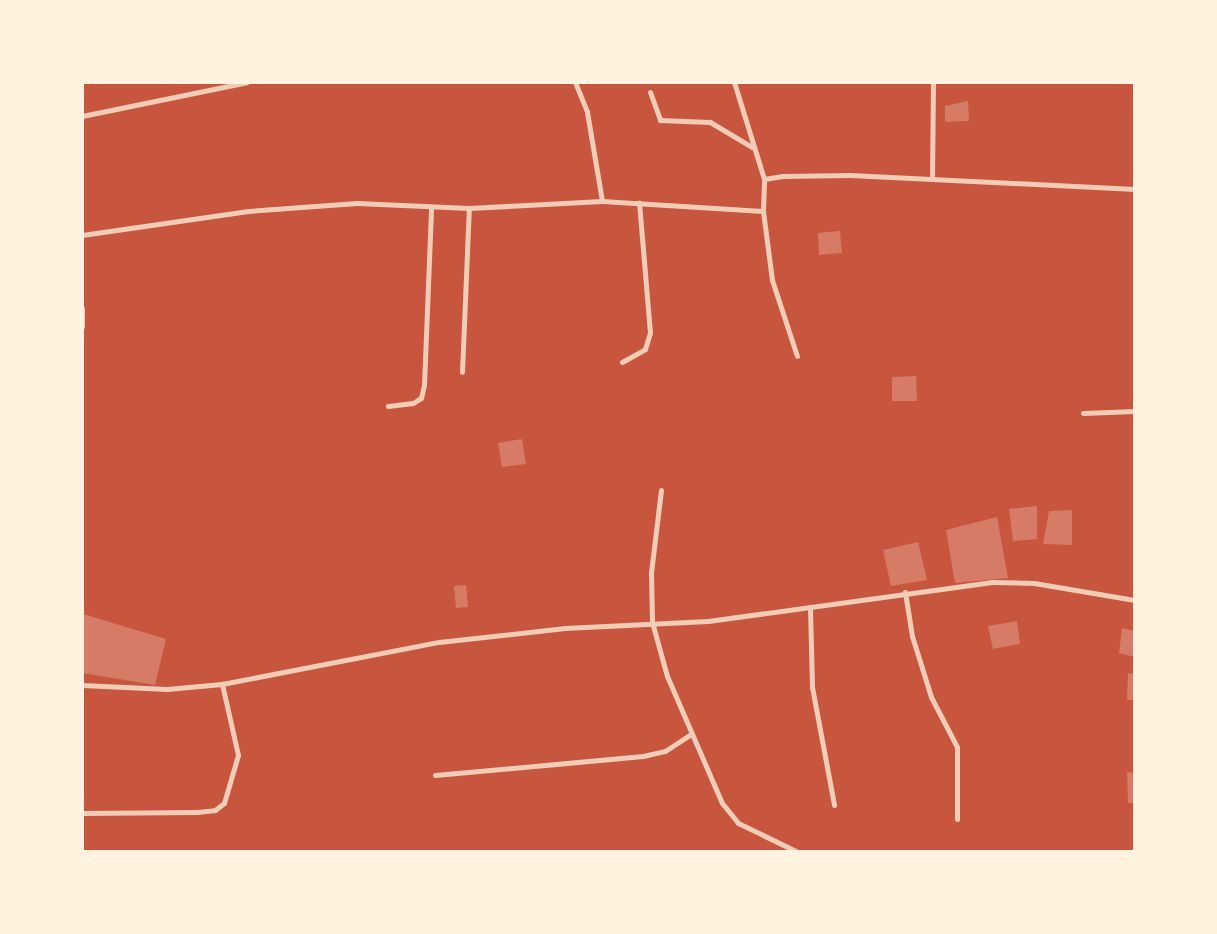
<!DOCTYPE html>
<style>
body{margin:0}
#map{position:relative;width:1217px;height:934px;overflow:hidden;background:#c8553d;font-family:"Asap Condensed",sans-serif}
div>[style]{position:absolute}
.building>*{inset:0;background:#d67c66}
.minor>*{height:5px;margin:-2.5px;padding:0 2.5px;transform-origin:2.5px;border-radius:2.5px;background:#f1ccb7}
.tertiary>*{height:6px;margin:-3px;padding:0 3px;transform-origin:3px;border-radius:3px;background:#f1ccb7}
span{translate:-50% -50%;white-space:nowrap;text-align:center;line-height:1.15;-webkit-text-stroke:7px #fff3e0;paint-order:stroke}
.frame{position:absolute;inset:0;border:84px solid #fff3e0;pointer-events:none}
</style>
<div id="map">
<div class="building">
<i style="clip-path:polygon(968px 101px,969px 121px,945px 122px,945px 106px)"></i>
<i style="clip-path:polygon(840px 231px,842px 253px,819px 255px,818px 233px)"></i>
<i style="clip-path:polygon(916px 376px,917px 401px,892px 401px,892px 377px)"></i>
<i style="clip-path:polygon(522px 439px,526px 464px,502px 467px,498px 443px)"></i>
<i style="clip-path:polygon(1037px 506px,1037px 539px,1013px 541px,1009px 509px)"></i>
<i style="clip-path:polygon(1072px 510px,1072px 545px,1043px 544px,1049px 511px)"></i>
<i style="clip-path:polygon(997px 517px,1008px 578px,955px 583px,946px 530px)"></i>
<i style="clip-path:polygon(918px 542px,927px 580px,891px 586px,883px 550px)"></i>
<i style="clip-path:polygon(466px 585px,468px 607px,456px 608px,454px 586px)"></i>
<i style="clip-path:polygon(83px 614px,166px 639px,155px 685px,83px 673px)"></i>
<i style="clip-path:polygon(1017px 621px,1020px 644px,993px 649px,988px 626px)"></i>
<i style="clip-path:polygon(1122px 628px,1135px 631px,1135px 657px,1119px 653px)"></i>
<i style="clip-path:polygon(1128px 673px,1135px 674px,1135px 700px,1127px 700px)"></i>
<i style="clip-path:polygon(1127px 772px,1135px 773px,1135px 803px,1128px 803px)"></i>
</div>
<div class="minor">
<i style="left:575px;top:82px;width:32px;rotate:68deg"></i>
<i style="left:587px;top:112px;width:90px;rotate:80.4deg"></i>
<i style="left:734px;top:82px;width:102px;rotate:72.8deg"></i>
<i style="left:650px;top:92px;width:30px;rotate:70deg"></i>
<i style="left:660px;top:120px;width:50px;rotate:2.3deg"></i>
<i style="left:710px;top:122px;width:49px;rotate:30.8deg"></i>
<i style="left:82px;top:116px;width:168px;rotate:-11.6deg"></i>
<i style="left:932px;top:179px;width:97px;rotate:-89.4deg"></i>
<i style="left:763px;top:211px;width:70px;rotate:82.6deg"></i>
<i style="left:772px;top:280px;width:80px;rotate:71.8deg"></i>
<i style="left:82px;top:235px;width:168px;rotate:-8.2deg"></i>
<i style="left:248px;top:211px;width:109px;rotate:-4.2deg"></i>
<i style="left:357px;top:203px;width:112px;rotate:2.6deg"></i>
<i style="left:469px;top:208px;width:133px;rotate:-3deg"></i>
<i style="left:602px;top:201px;width:161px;rotate:3.6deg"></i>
<i style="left:763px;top:211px;width:32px;rotate:-88deg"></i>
<i style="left:764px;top:179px;width:19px;rotate:-9deg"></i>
<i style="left:783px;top:176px;width:67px;rotate:-0.9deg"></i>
<i style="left:850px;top:175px;width:285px;rotate:2.8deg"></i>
<i style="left:622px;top:362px;width:26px;rotate:-29deg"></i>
<i style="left:645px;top:349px;width:17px;rotate:-73deg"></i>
<i style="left:650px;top:333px;width:131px;rotate:-94.8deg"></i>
<i style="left:462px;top:372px;width:164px;rotate:-87.6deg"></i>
<i style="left:388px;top:406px;width:25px;rotate:-7deg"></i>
<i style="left:413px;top:403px;width:9px;rotate:-32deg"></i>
<i style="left:421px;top:398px;width:13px;rotate:-77deg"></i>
<i style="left:424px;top:385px;width:178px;rotate:-87.7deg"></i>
<i style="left:1083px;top:413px;width:52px;rotate:-2.2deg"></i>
<i style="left:661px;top:490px;width:84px;rotate:96.9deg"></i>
<i style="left:651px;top:573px;width:49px;rotate:88.8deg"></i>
<i style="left:652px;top:622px;width:56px;rotate:74.5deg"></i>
<i style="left:667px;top:676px;width:138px;rotate:66.6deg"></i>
<i style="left:722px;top:803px;width:26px;rotate:51deg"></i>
<i style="left:738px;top:823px;width:67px;rotate:25.8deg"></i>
<i style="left:905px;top:592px;width:45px;rotate:81deg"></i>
<i style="left:912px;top:636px;width:64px;rotate:72.7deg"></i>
<i style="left:931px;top:697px;width:56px;rotate:62.5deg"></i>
<i style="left:957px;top:747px;width:72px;rotate:90deg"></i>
<i style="left:810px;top:609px;width:78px;rotate:88.5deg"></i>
<i style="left:812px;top:687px;width:120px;rotate:79.4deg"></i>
<i style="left:82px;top:685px;width:85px;rotate:2.7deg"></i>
<i style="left:167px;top:689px;width:55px;rotate:-5.2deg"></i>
<i style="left:222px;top:684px;width:221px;rotate:-11deg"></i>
<i style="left:439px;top:642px;width:127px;rotate:-6.3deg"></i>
<i style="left:565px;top:628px;width:143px;rotate:-2.8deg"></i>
<i style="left:708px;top:621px;width:287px;rotate:-7.8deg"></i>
<i style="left:992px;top:582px;width:42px;rotate:1.4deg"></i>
<i style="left:1034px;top:583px;width:102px;rotate:9.6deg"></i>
<i style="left:435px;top:775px;width:209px;rotate:-5.2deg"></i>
<i style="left:643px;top:756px;width:23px;rotate:-13deg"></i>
<i style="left:665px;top:751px;width:30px;rotate:-33deg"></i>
<i style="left:82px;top:813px;width:115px;rotate:-0.5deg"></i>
<i style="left:197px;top:812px;width:18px;rotate:-6deg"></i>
<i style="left:215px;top:810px;width:11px;rotate:-38deg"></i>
<i style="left:224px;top:803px;width:50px;rotate:-73.7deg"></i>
<i style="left:238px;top:755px;width:73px;rotate:-102.7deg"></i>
</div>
<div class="tertiary">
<i style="left:82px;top:309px;width:18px;rotate:90deg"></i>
</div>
<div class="frame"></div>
</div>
